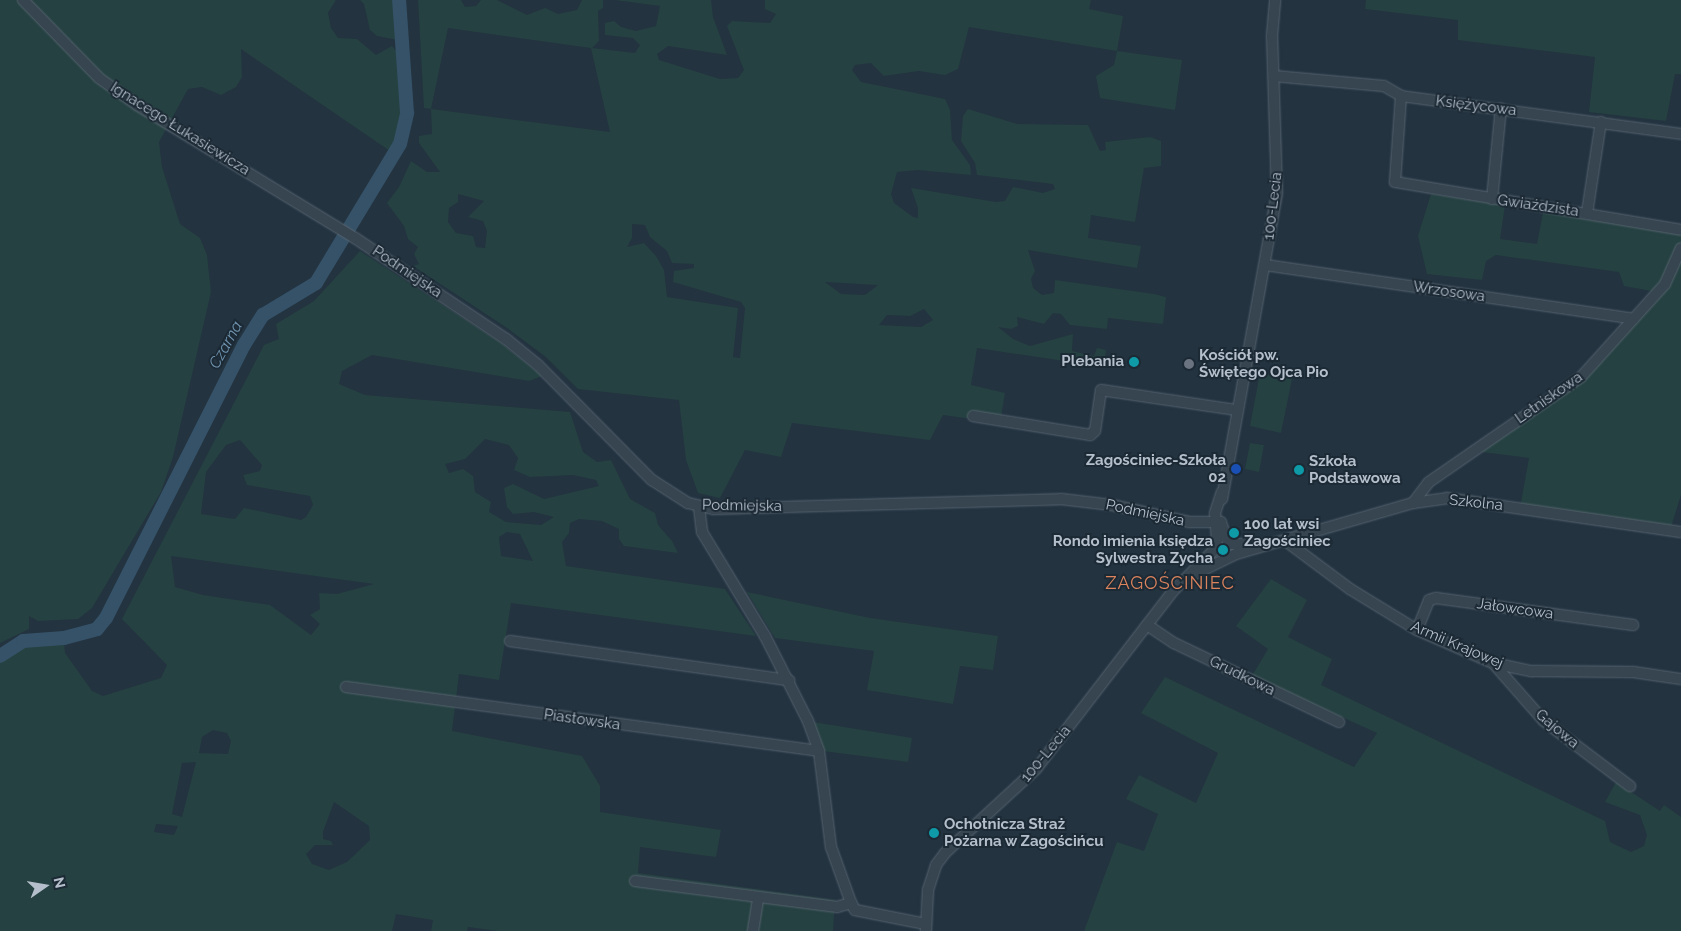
<!DOCTYPE html>
<meta charset="utf-8">
<style>
body{margin:0}
#map{position:relative;width:1681px;height:931px;overflow:hidden;background:#233340;font-family:Raleway,sans-serif}
div>[style]{position:absolute}
.green>*{inset:0;background:#254141}
.river>*{height:14px;margin:-7px;padding:0 7px;transform-origin:7px;border-radius:7px;background:#355268}
.roads{filter:drop-shadow(0 0 1px #55626e) drop-shadow(0 0 1px #55626e)}
.minor>*{height:10px;margin:-5px;padding:0 5px;transform-origin:5px;border-radius:5px;background:#374550}
.dots>*{width:14px;height:14px;translate:-50% -50%;box-sizing:border-box;border:2px solid #1c2a35;border-radius:50%}
span{translate:-50% -50%;white-space:nowrap;text-align:center;line-height:1.15;-webkit-text-stroke:4px #1c2a35;paint-order:stroke}
.street-label{font-size:15px;color:#b4bfcb}
.poi-label{font-size:15px;color:#b4bfcb;font-weight:700}
.left{translate:0 -50%;text-align:left}
.right{translate:-100% -50%;text-align:right}
.water-label{font-size:16px;color:#7195b0;font-style:italic}
.quarter-label{font-size:18px;color:#dc845d;letter-spacing:1px}
.north{position:absolute;left:20px;top:861px;width:50px;height:50px;-webkit-text-stroke:4px #1c2a35;paint-order:stroke;rotate:77deg;font-size:14px;font-weight:700;line-height:20px;text-align:center;color:#b4bfcb}
.north::after{content:'';display:block;margin:auto;width:18px;height:22px;background:#b4bfcb;clip-path:polygon(50% 0,100% 100%,50% 72%,0 100%)}
</style>
<div id="map">
<div class="green">
<i style="clip-path:polygon(0 0,336px 0,328px 13px,331px 28px,338px 38px,357px 39px,376px 55px,392px 46px,398px 53px,403px 108px,401px 129px,390px 151px,241px 49px,242px 77px,236px 87px,221px 95px,202px 87px,188px 89px,159px 142px,162px 167px,180px 224px,200px 238px,207px 255px,211px 292px,173px 457px,161px 492px,92px 608px,78px 619px,38px 621px,29px 616px,29px 629px,0 643px)"></i>
<i style="clip-path:polygon(360px 0,395px 0,398px 40px,377px 36px,370px 30px,364px 4px)"></i>
<i style="clip-path:polygon(evenodd,418px 0,461px 0,465px 7px,476px 6px,481px 0,497px 0,527px 15px,545px 8px,558px 14px,577px 10px,582px 0,603px 0,603px 8px,598px 11px,599px 41px,592px 48px,635px 53px,640px 45px,633px 38px,605px 35px,605px 23px,614px 21px,621px 27px,636px 31px,656px 26px,660px 6px,615px 0,711px 0,713px 17px,727px 55px,668px 46px,657px 54px,659px 60px,720px 79px,738px 78px,744px 70px,727px 26px,732px 21px,770px 23px,776px 14px,765px 9px,765px 0,1091px 0,1089px 9px,1123px 16px,1117px 51px,1182px 60px,1175px 110px,1100px 98px,1096px 76px,1114px 65px,1117px 51px,969px 27px,958px 69px,945px 75px,919px 71px,884px 76px,871px 63px,855px 65px,852px 70px,861px 82px,945px 99px,950px 110px,952px 140px,970px 165px,971px 175px,918px 170px,897px 172px,891px 194px,894px 203px,913px 217px,918px 218px,918px 208px,911px 188px,996px 202px,1005px 201px,1013px 187px,1043px 193px,1055px 189px,1053px 184px,977px 175px,975px 163px,961px 141px,963px 116px,968px 109px,1017px 124px,1088px 125px,1100px 151px,1106px 150px,1105px 142px,1150px 137px,1161px 141px,1161px 166px,1144px 168px,1135px 222px,1091px 215px,1088px 238px,1141px 246px,1137px 268px,1028px 250px,1035px 271px,1031px 279px,1033px 288px,1042px 295px,1054px 293px,1055px 280px,1154px 294px,1166px 297px,1163px 324px,1108px 318px,1107px 329px,1070px 325px,1061px 314px,1053px 313px,1044px 324px,1017px 317px,1018px 326px,1011px 329px,998px 327px,1013px 339px,1030px 346px,1073px 334px,1072px 351px,1094px 356px,1097px 348px,1106px 350px,1104px 367px,977px 348px,971px 385px,1005px 393px,1000px 423px,943px 415px,930px 440px,792px 423px,781px 457px,745px 450px,720px 498px,698px 493px,686px 460px,679px 400px,578px 389px,546px 357px,507px 328px,413px 266px,419px 264px,414px 254px,418px 247px,408px 239px,404px 226px,387px 203px,399px 187px,411px 161px,427px 172px,440px 172px,419px 143px,419px 136px,432px 134px,431px 109px,424px 108px,418px 0,448px 28px,591px 48px,610px 132px,431px 109px,448px 28px,418px 0,458px 194px,484px 201px,468px 217px,483px 221px,487px 231px,485px 248px,476px 247px,473px 236px,456px 233px,448px 222px,449px 208px,458px 202px,458px 194px,418px 0,632px 224px,645px 225px,650px 237px,667px 251px,672px 263px,694px 264px,694px 268px,674px 271px,673px 282px,741px 302px,745px 308px,740px 358px,733px 357px,738px 308px,667px 297px,664px 270px,656px 256px,644px 243px,627px 247px,632px 238px,632px 224px,418px 0,825px 282px,877px 285px,878px 285px,865px 295px,841px 294px,825px 282px,418px 0,924px 309px,933px 320px,921px 327px,879px 325px,887px 315px,910px 316px,924px 309px)"></i>
<i style="clip-path:polygon(1366px 0,1681px 0,1681px 74px,1675px 74px,1666px 121px,1589px 112px,1595px 57px,1458px 40px,1458px 20px,1365px 9px)"></i>
<i style="clip-path:polygon(1431px 194px,1505px 205px,1500px 239px,1537px 244px,1543px 213px,1681px 233px,1681px 495px,1670px 530px,1520px 508px,1529px 458px,1474px 451px,1581px 377px,1633px 319px,1651px 291px,1624px 286px,1619px 272px,1496px 255px,1486px 261px,1482px 280px,1427px 274px,1418px 236px)"></i>
<i style="clip-path:polygon(evenodd,360px 251px,501px 343px,542px 376px,529px 381px,372px 355px,342px 371px,339px 384px,365px 395px,570px 412px,583px 452px,597px 462px,611px 460px,630px 499px,655px 513px,658px 525px,672px 541px,678px 553px,624px 546px,619px 539px,619px 529px,602px 521px,579px 519px,570px 523px,569px 533px,562px 542px,566px 566px,725px 589px,756px 636px,511px 603px,499px 680px,459px 674px,452px 731px,582px 756px,600px 786px,600px 812px,721px 830px,716px 857px,640px 847px,638px 873px,835px 900px,833px 931px,498px 931px,468px 927px,467px 931px,431px 931px,433px 920px,396px 914px,392px 931px,0 931px,0 662px,23px 643px,64px 642px,65px 653px,92px 691px,103px 696px,161px 678px,167px 665px,122px 619px,264px 345px,279px 339px,276px 324px,314px 301px,360px 251px,485px 439px,509px 445px,518px 458px,514px 470px,530px 477px,573px 475px,596px 480px,599px 486px,544px 499px,513px 484px,504px 488px,507px 507px,513px 514px,534px 512px,554px 517px,541px 525px,506px 522px,489px 512px,491px 502px,475px 492px,473px 476px,463px 469px,449px 473px,445px 464px,465px 459px,485px 439px,360px 251px,240px 440px,262px 465px,260px 471px,243px 475px,247px 485px,310px 496px,313px 505px,306px 517px,301px 520px,244px 508px,235px 519px,201px 514px,206px 472px,226px 445px,240px 440px,360px 251px,507px 532px,520px 534px,533px 561px,501px 556px,499px 537px,507px 532px,360px 251px,171px 556px,374px 584px,337px 594px,319px 593px,320px 609px,310px 615px,320px 624px,311px 635px,270px 605px,203px 595px,175px 587px,171px 556px,360px 251px,213px 730px,227px 733px,231px 741px,228px 754px,199px 753px,202px 737px,213px 730px,360px 251px,196px 762px,182px 817px,172px 814px,182px 763px,196px 762px,360px 251px,334px 802px,369px 826px,370px 840px,347px 862px,329px 870px,312px 864px,306px 854px,315px 845px,333px 845px,331px 841px,323px 839px,323px 832px,334px 802px,360px 251px,156px 824px,178px 826px,174px 835px,154px 832px,156px 824px)"></i>
<i style="clip-path:polygon(1260px 373px,1292px 379px,1281px 433px,1250px 426px)"></i>
<i style="clip-path:polygon(1250px 443px,1264px 445px,1259px 472px,1245px 469px)"></i>
<i style="clip-path:polygon(1271px 579px,1307px 600px,1288px 637px,1332px 659px,1321px 685px,1605px 821px,1610px 842px,1631px 852px,1644px 846px,1647px 835px,1640px 815px,1605px 802px,1616px 782px,1660px 811px,1664px 805px,1681px 817px,1681px 931px,1084px 931px,1117px 842px,1144px 851px,1158px 814px,1126px 799px,1139px 775px,1196px 803px,1218px 753px,1141px 713px,1165px 677px,1354px 767px,1377px 733px,1252px 676px,1268px 649px,1236px 626px)"></i>
<i style="clip-path:polygon(747px 592px,870px 618px,998px 636px,993px 670px,960px 666px,953px 704px,867px 690px,874px 651px,775px 638px)"></i>
<i style="clip-path:polygon(813px 722px,912px 738px,908px 762px,823px 751px)"></i>
</div>
<div class="river">
<i style="left:0;top:656px;width:27px;rotate:-33deg"></i>
<i style="left:23px;top:641px;width:41px;rotate:-4.2deg"></i>
<i style="left:64px;top:638px;width:34px;rotate:-15deg"></i>
<i style="left:97px;top:629px;width:14px;rotate:-51deg"></i>
<i style="left:106px;top:618px;width:306px;rotate:-63.2deg"></i>
<i style="left:244px;top:345px;width:36px;rotate:-58deg"></i>
<i style="left:263px;top:315px;width:62px;rotate:-31.1deg"></i>
<i style="left:316px;top:283px;width:162px;rotate:-58.9deg"></i>
<i style="left:400px;top:144px;width:32px;rotate:-77deg"></i>
<i style="left:407px;top:113px;width:113px;rotate:-94deg"></i>
</div>
<div class="roads">
<div class="minor">
<i style="left:23px;top:0;width:109px;rotate:45.7deg"></i>
<i style="left:99px;top:78px;width:47px;rotate:35.4deg"></i>
<i style="left:137px;top:105px;width:255px;rotate:31.4deg"></i>
<i style="left:355px;top:238px;width:182px;rotate:33.8deg"></i>
<i style="left:506px;top:339px;width:41px;rotate:39.1deg"></i>
<i style="left:538px;top:365px;width:162px;rotate:45.3deg"></i>
<i style="left:652px;top:480px;width:43px;rotate:32.6deg"></i>
<i style="left:688px;top:503px;width:26px;rotate:13deg"></i>
<i style="left:713px;top:509px;width:348px;rotate:-1.6deg"></i>
<i style="left:1061px;top:499px;width:51px;rotate:6.7deg"></i>
<i style="left:1112px;top:505px;width:79px;rotate:12.4deg"></i>
<i style="left:1189px;top:522px;width:32px"></i>
<i style="left:1274px;top:76px;width:110px;rotate:5.2deg"></i>
<i style="left:1384px;top:86px;width:20px;rotate:30deg"></i>
<i style="left:1401px;top:96px;width:283px;rotate:7.7deg"></i>
<i style="left:1401px;top:96px;width:86px;rotate:94deg"></i>
<i style="left:1395px;top:182px;width:290px;rotate:9.5deg"></i>
<i style="left:1492px;top:199px;width:91px;rotate:-84.4deg"></i>
<i style="left:1587px;top:213px;width:92px;rotate:-81.3deg"></i>
<i style="left:1265px;top:265px;width:372px;rotate:8.3deg"></i>
<i style="left:973px;top:416px;width:119px;rotate:9.2deg"></i>
<i style="left:1090px;top:435px;width:6px;rotate:-39deg"></i>
<i style="left:1095px;top:431px;width:41px;rotate:-81.7deg"></i>
<i style="left:1101px;top:390px;width:136px;rotate:8.4deg"></i>
<i style="left:1222px;top:499px;width:311px;rotate:-79.8deg"></i>
<i style="left:1277px;top:193px;width:157px;rotate:-91.8deg"></i>
<i style="left:1272px;top:36px;width:36px;rotate:-85deg"></i>
<i style="left:1413px;top:503px;width:26px;rotate:-53deg"></i>
<i style="left:1429px;top:482px;width:185px;rotate:-34.6deg"></i>
<i style="left:1581px;top:377px;width:125px;rotate:-47.9deg"></i>
<i style="left:1665px;top:284px;width:39px;rotate:-66deg"></i>
<i style="left:699px;top:507px;width:25px;rotate:83deg"></i>
<i style="left:702px;top:532px;width:122px;rotate:58.8deg"></i>
<i style="left:765px;top:636px;width:95px;rotate:63.2deg"></i>
<i style="left:808px;top:721px;width:32px;rotate:70deg"></i>
<i style="left:819px;top:751px;width:97px;rotate:82.9deg"></i>
<i style="left:831px;top:847px;width:59px;rotate:70.3deg"></i>
<i style="left:851px;top:903px;width:8px;rotate:60deg"></i>
<i style="left:855px;top:910px;width:72px;rotate:11.2deg"></i>
<i style="left:1221px;top:523px;width:20px;rotate:70deg"></i>
<i style="left:1287px;top:542px;width:79px;rotate:36.7deg"></i>
<i style="left:1350px;top:589px;width:79px;rotate:31.5deg"></i>
<i style="left:1417px;top:630px;width:83px;rotate:23.5deg"></i>
<i style="left:1493px;top:663px;width:40px;rotate:12deg"></i>
<i style="left:1532px;top:671px;width:101px;rotate:0.6deg"></i>
<i style="left:1633px;top:672px;width:49px;rotate:8.3deg"></i>
<i style="left:1230px;top:544px;width:31px"></i>
<i style="left:1195px;top:574px;width:46px;rotate:-26deg"></i>
<i style="left:1236px;top:554px;width:184px;rotate:-16.1deg"></i>
<i style="left:1413px;top:503px;width:34px;rotate:-8deg"></i>
<i style="left:1447px;top:498px;width:236px;rotate:8.3deg"></i>
<i style="left:1147px;top:625px;width:32px;rotate:34deg"></i>
<i style="left:1174px;top:643px;width:183px;rotate:25.6deg"></i>
<i style="left:1417px;top:630px;width:32px;rotate:-68deg"></i>
<i style="left:1429px;top:600px;width:7px;rotate:-16deg"></i>
<i style="left:1436px;top:598px;width:199px;rotate:7.8deg"></i>
<i style="left:510px;top:641px;width:282px;rotate:8deg"></i>
<i style="left:1493px;top:663px;width:77px;rotate:48.7deg"></i>
<i style="left:1544px;top:721px;width:108px;rotate:37.1deg"></i>
<i style="left:346px;top:687px;width:477px;rotate:7.7deg"></i>
<i style="left:635px;top:881px;width:204px;rotate:7.3deg"></i>
<i style="left:837px;top:907px;width:15px;rotate:-16deg"></i>
<i style="left:753px;top:931px;width:32px;rotate:-81deg"></i>
<i style="left:926px;top:931px;width:41px;rotate:-87.2deg"></i>
<i style="left:928px;top:890px;width:26px;rotate:-72deg"></i>
<i style="left:936px;top:865px;width:15px;rotate:-53deg"></i>
<i style="left:945px;top:853px;width:124px;rotate:-42.7deg"></i>
<i style="left:1036px;top:769px;width:225px;rotate:-52.4deg"></i>
<i style="left:1173px;top:591px;width:59px;rotate:-45deg"></i>
<i style="left:1215px;top:549px;width:9px;rotate:-77deg"></i>
<i style="left:1217px;top:540px;width:27px;rotate:-94deg"></i>
<i style="left:1215px;top:513px;width:22px;rotate:-72deg"></i>
</div>
</div>
<div class="dots">
<i style="left:1134px;top:362px;background:#0f9aa8"></i>
<i style="left:1189px;top:364px;background:#6b7280"></i>
<i style="left:1236px;top:469px;background:#1a4fb4"></i>
<i style="left:1299px;top:470px;background:#0f9aa8"></i>
<i style="left:1234px;top:533px;background:#0f9aa8"></i>
<i style="left:1223px;top:550px;background:#0f9aa8"></i>
<i style="left:934px;top:833px;background:#0f9aa8"></i>
</div>
<div class="street-label">
<span style="left:1476px;top:106px;rotate:7deg">Księżycowa</span>
<span style="left:180px;top:129px;rotate:32deg">Ignacego Łukasiewicza</span>
<span style="left:1273px;top:206px;rotate:-83deg">100-Lecia</span>
<span style="left:1538px;top:206px;rotate:8deg">Gwiaździsta</span>
<span style="left:407px;top:272px;rotate:34deg">Podmiejska</span>
<span style="left:1449px;top:292px;rotate:8deg">Wrzosowa</span>
<span style="left:1549px;top:398px;rotate:-35deg">Letniskowa</span>
<span style="left:1476px;top:503px;rotate:6deg">Szkolna</span>
<span style="left:742px;top:506px;rotate:1deg">Podmiejska</span>
<span style="left:1145px;top:513px;rotate:12deg">Podmiejska</span>
<span style="left:1515px;top:609px;rotate:8deg">Jałowcowa</span>
<span style="left:1457px;top:645px;rotate:23deg">Armii Krajowej</span>
<span style="left:1242px;top:676px;rotate:26deg">Grudkowa</span>
<span style="left:582px;top:720px;rotate:8deg">Piastowska</span>
<span style="left:1557px;top:729px;rotate:40deg">Gajowa</span>
<span style="left:1046px;top:754px;rotate:-50deg">100-Lecia</span>
</div>
<div class="poi-label">
<span class="left" style="left:1199px;top:364px">Kościół pw.<br>Świętego Ojca Pio</span>
<span class="right" style="left:1124px;top:362px">Plebania</span>
<span class="right" style="left:1226px;top:469px">Zagościniec-Szkoła<br>02</span>
<span class="left" style="left:1309px;top:470px">Szkoła<br>Podstawowa</span>
<span class="left" style="left:1244px;top:533px">100 lat wsi<br>Zagościniec</span>
<span class="right" style="left:1213px;top:550px">Rondo imienia księdza<br>Sylwestra Zycha</span>
<span class="left" style="left:944px;top:833px">Ochotnicza Straż<br>Pożarna w Zagościńcu</span>
</div>
<div class="water-label">
<span style="left:226px;top:345px;rotate:-61deg">Czarna</span>
</div>
<div class="quarter-label">
<span style="left:1170px;top:583px">ZAGOŚCINIEC</span>
</div>
<div class="north">N</div>
</div>
